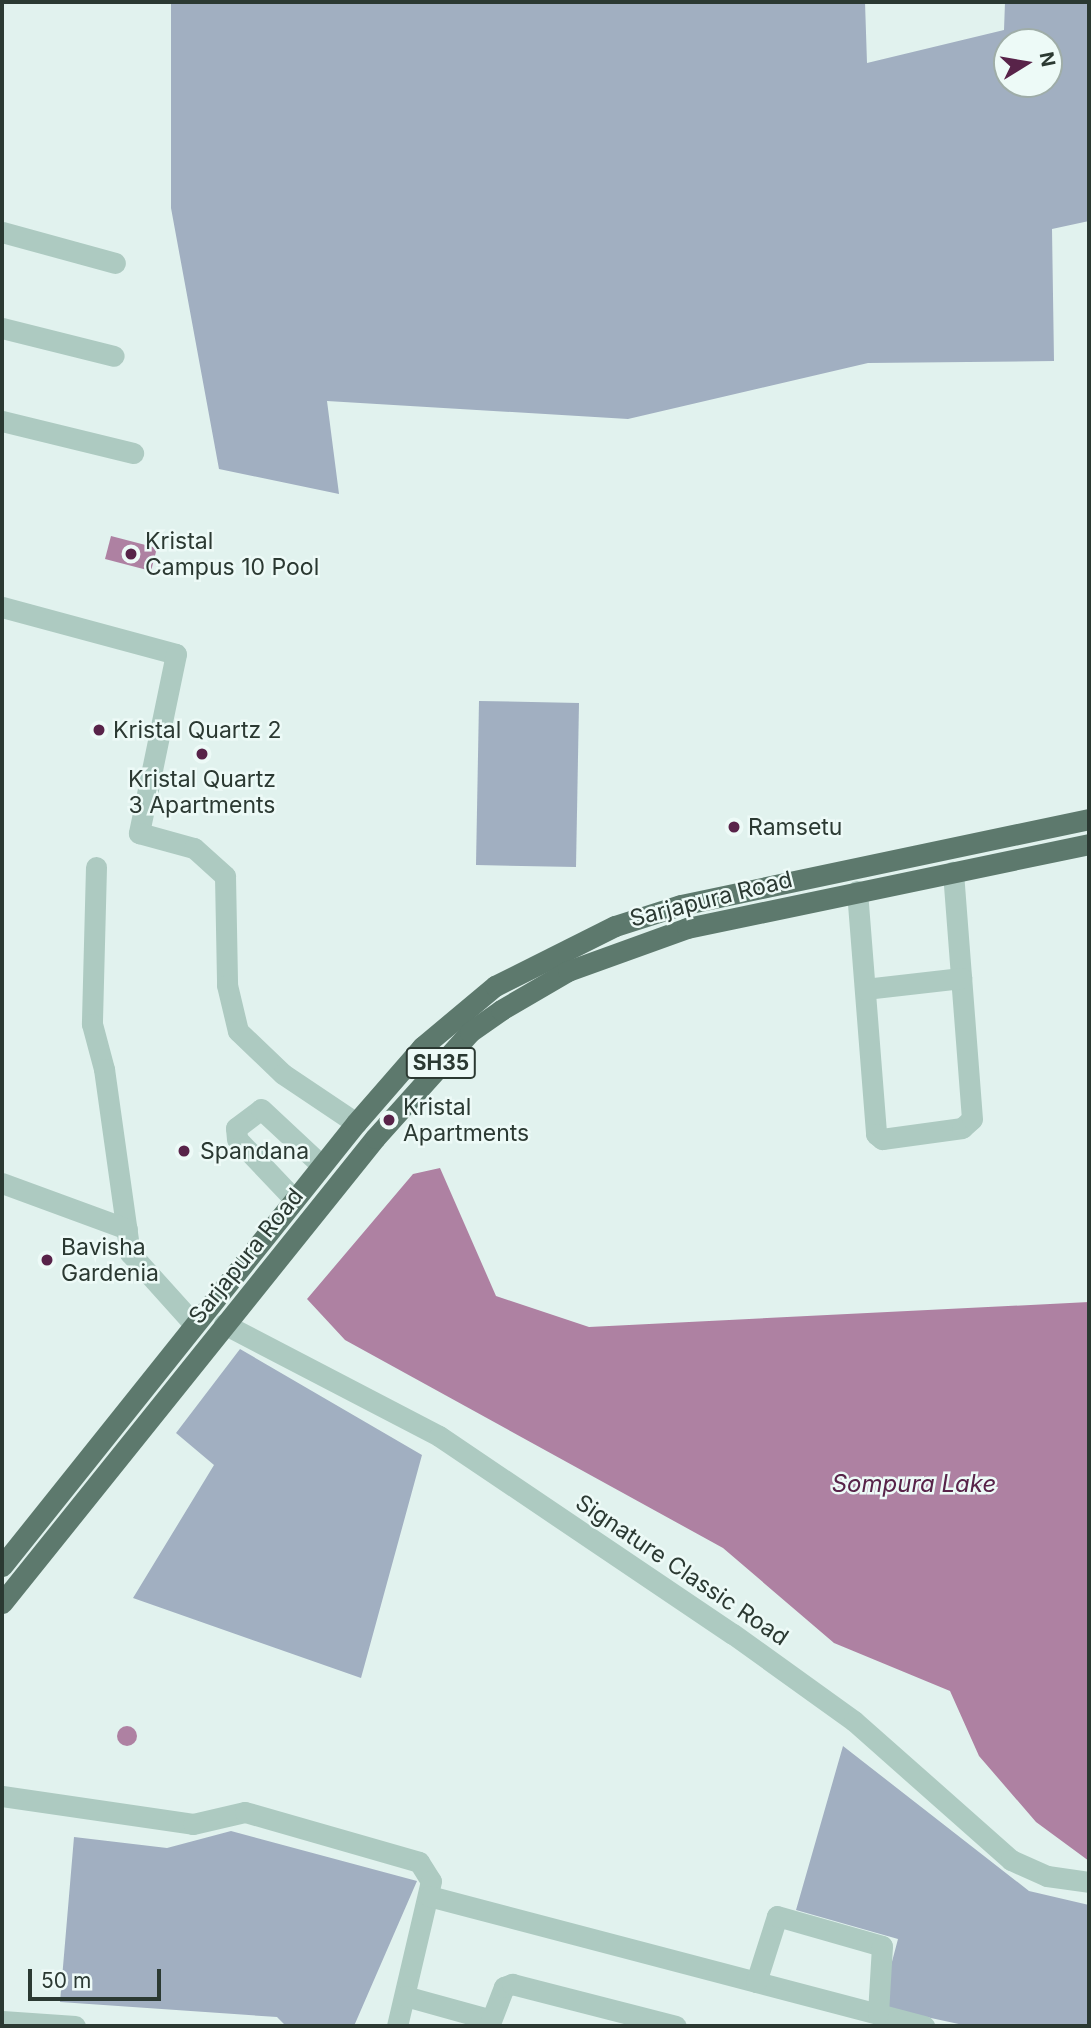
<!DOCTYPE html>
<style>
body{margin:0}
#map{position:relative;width:1091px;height:2028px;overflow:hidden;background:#e1f2ee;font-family:Inter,sans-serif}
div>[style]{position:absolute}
.green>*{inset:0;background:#a1afc1}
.water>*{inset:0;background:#ae81a2}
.round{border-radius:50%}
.minor>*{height:21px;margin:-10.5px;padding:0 10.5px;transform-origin:10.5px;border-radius:10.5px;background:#adcac1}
.major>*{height:21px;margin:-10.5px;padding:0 10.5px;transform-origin:10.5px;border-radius:10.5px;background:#5d796d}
.dots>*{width:19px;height:19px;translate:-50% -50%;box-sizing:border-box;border:4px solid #edfaf7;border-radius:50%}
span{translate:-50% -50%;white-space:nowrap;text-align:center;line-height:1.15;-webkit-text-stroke:5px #edfaf7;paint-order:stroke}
.shield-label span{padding:2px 5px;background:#edfaf7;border:2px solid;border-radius:5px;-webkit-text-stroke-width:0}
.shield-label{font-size:21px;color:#2b3932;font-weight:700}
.poi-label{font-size:23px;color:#2b3932}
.left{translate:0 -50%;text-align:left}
.street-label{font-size:23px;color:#2b3932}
.water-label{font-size:24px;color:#582349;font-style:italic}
.frame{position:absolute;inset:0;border:4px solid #2b3932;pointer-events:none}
.north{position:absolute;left:993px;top:28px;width:70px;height:70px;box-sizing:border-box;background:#edfaf7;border:2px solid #9fada8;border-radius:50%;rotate:79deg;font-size:19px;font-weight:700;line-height:28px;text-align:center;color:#2b3932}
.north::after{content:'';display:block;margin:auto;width:24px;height:32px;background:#582349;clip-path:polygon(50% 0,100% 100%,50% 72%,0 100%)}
.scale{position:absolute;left:28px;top:1969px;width:133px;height:32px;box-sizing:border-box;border:4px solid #2b3932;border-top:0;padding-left:9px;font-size:21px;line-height:24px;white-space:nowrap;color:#2b3932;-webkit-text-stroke:5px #edfaf7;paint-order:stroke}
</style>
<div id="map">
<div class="green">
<i style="clip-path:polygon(evenodd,171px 2px,865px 2px,867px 63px,1004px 30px,1005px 2px,1089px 2px,1089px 221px,1052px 229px,1054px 361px,868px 363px,628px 419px,327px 401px,339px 494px,219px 469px,171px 208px,171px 2px,1007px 42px,1049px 42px,1049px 84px,1007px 84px,1007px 42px)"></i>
<i style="clip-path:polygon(479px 701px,579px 703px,576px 867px,476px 865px)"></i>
<i style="clip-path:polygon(240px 1349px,422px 1455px,361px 1678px,133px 1598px,214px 1465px,176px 1433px)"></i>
<i style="clip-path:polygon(843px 1746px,1029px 1891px,1089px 1905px,1089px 2026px,968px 2026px,880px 2007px,898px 1939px,796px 1910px)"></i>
<i style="clip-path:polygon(231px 1831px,417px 1881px,354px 2026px,286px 2026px,277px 2017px,60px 2002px,74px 1837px,167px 1848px)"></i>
</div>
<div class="water">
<i style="clip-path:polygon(111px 536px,157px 548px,151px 571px,105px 559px)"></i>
<i style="clip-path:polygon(440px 1168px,496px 1296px,589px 1327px,1089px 1302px,1089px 1861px,1036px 1822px,979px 1756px,950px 1691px,834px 1643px,723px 1548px,345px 1340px,307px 1299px,413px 1174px)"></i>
<i class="round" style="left:117px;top:1726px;width:20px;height:20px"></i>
</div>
<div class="minor">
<i style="left:2px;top:232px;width:117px;rotate:15.3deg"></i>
<i style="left:2px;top:328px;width:115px;rotate:14deg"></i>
<i style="left:2px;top:421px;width:135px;rotate:13.7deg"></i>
<i style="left:2px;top:607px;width:180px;rotate:15.1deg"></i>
<i style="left:176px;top:654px;width:183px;rotate:101.7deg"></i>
<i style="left:139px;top:833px;width:57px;rotate:15.3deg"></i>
<i style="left:194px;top:848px;width:42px;rotate:42.1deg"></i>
<i style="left:225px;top:876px;width:109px;rotate:88.9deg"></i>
<i style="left:227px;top:985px;width:47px;rotate:76.6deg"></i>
<i style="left:238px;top:1031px;width:62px;rotate:43.7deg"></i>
<i style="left:283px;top:1074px;width:88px;rotate:33.9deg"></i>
<i style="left:96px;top:867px;width:157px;rotate:91.5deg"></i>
<i style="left:92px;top:1024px;width:47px;rotate:75.1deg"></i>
<i style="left:104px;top:1069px;width:186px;rotate:82deg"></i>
<i style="left:130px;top:1253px;width:94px;rotate:48deg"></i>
<i style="left:857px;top:891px;width:244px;rotate:85.5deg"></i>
<i style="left:876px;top:1134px;width:8px;rotate:40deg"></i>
<i style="left:882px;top:1139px;width:81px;rotate:-7.8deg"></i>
<i style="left:962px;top:1128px;width:13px;rotate:-42deg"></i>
<i style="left:972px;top:1119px;width:248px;rotate:-94.4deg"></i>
<i style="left:865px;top:989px;width:97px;rotate:-6.5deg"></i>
<i style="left:2px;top:1183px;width:133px;rotate:20.2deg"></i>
<i style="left:293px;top:1198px;width:81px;rotate:-133.5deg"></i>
<i style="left:237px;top:1139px;width:11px;rotate:-95deg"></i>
<i style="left:236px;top:1128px;width:31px;rotate:-37deg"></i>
<i style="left:261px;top:1109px;width:82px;rotate:43deg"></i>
<i style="left:224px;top:1324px;width:242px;rotate:27.5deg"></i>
<i style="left:439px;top:1436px;width:354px;rotate:34deg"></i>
<i style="left:733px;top:1634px;width:149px;rotate:35.7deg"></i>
<i style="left:854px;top:1721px;width:210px;rotate:41.5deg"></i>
<i style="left:1011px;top:1860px;width:39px;rotate:24deg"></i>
<i style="left:1047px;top:1876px;width:42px;rotate:8.1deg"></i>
<i style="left:2px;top:1796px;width:193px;rotate:8.3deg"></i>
<i style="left:193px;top:1824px;width:53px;rotate:-13deg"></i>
<i style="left:245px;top:1812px;width:181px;rotate:16deg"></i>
<i style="left:419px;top:1862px;width:22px;rotate:58deg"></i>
<i style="left:431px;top:1881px;width:149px;rotate:103.2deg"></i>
<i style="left:429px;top:1896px;width:512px;rotate:14.72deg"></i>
<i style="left:756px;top:1982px;width:69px;rotate:-72.3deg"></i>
<i style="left:777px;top:1916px;width:109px;rotate:15.9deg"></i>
<i style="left:882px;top:1946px;width:68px;rotate:93.4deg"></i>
<i style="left:405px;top:1996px;width:86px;rotate:15.5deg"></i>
<i style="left:2px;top:2021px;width:73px;rotate:3.9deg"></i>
<i style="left:489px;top:2026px;width:42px;rotate:-69deg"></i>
<i style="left:504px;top:1987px;width:9px;rotate:-21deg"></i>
<i style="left:512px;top:1984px;width:169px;rotate:14.4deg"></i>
</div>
<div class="major">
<i style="left:2px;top:1566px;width:567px;rotate:-51.37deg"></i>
<i style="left:356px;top:1123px;width:101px;rotate:-49deg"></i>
<i style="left:422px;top:1047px;width:95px;rotate:-39.9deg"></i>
<i style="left:495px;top:986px;width:134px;rotate:-26.6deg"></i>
<i style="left:615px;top:926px;width:69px;rotate:-17.7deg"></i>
<i style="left:681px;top:905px;width:417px;rotate:-11.9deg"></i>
<i style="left:2px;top:1603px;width:596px;rotate:-51.27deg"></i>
<i style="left:375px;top:1138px;width:142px;rotate:-48.1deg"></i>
<i style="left:470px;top:1032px;width:38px;rotate:-35deg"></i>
<i style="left:501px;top:1010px;width:78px;rotate:-30.2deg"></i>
<i style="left:568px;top:971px;width:127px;rotate:-19.9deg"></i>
<i style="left:687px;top:928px;width:411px;rotate:-11.8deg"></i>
</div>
<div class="dots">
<i style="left:131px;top:554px;background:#582349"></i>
<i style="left:99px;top:730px;background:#582349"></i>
<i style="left:202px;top:754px;background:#582349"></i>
<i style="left:734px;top:827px;background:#582349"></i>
<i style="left:389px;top:1120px;background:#582349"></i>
<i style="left:184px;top:1151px;background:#582349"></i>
<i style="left:47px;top:1260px;background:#582349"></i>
</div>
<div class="shield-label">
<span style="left:441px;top:1063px">SH35</span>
</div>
<div class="poi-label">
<span class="left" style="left:145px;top:554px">Kristal<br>Campus 10 Pool</span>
<span class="left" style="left:113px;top:730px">Kristal Quartz 2</span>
<span style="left:202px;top:792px">Kristal Quartz<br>3 Apartments</span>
<span class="left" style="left:748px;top:827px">Ramsetu</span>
<span class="left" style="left:403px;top:1120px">Kristal<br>Apartments</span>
<span class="left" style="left:200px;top:1151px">Spandana</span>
<span class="left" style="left:61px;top:1260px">Bavisha<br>Gardenia</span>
</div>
<div class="street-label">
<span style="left:711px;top:899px;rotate:-14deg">Sarjapura Road</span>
<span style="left:246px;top:1256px;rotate:-51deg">Sarjapura Road</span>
<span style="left:682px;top:1570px;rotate:34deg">Signature Classic Road</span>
</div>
<div class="water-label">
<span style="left:914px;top:1484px">Sompura Lake</span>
</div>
<div class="frame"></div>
<div class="north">N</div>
<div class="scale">50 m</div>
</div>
